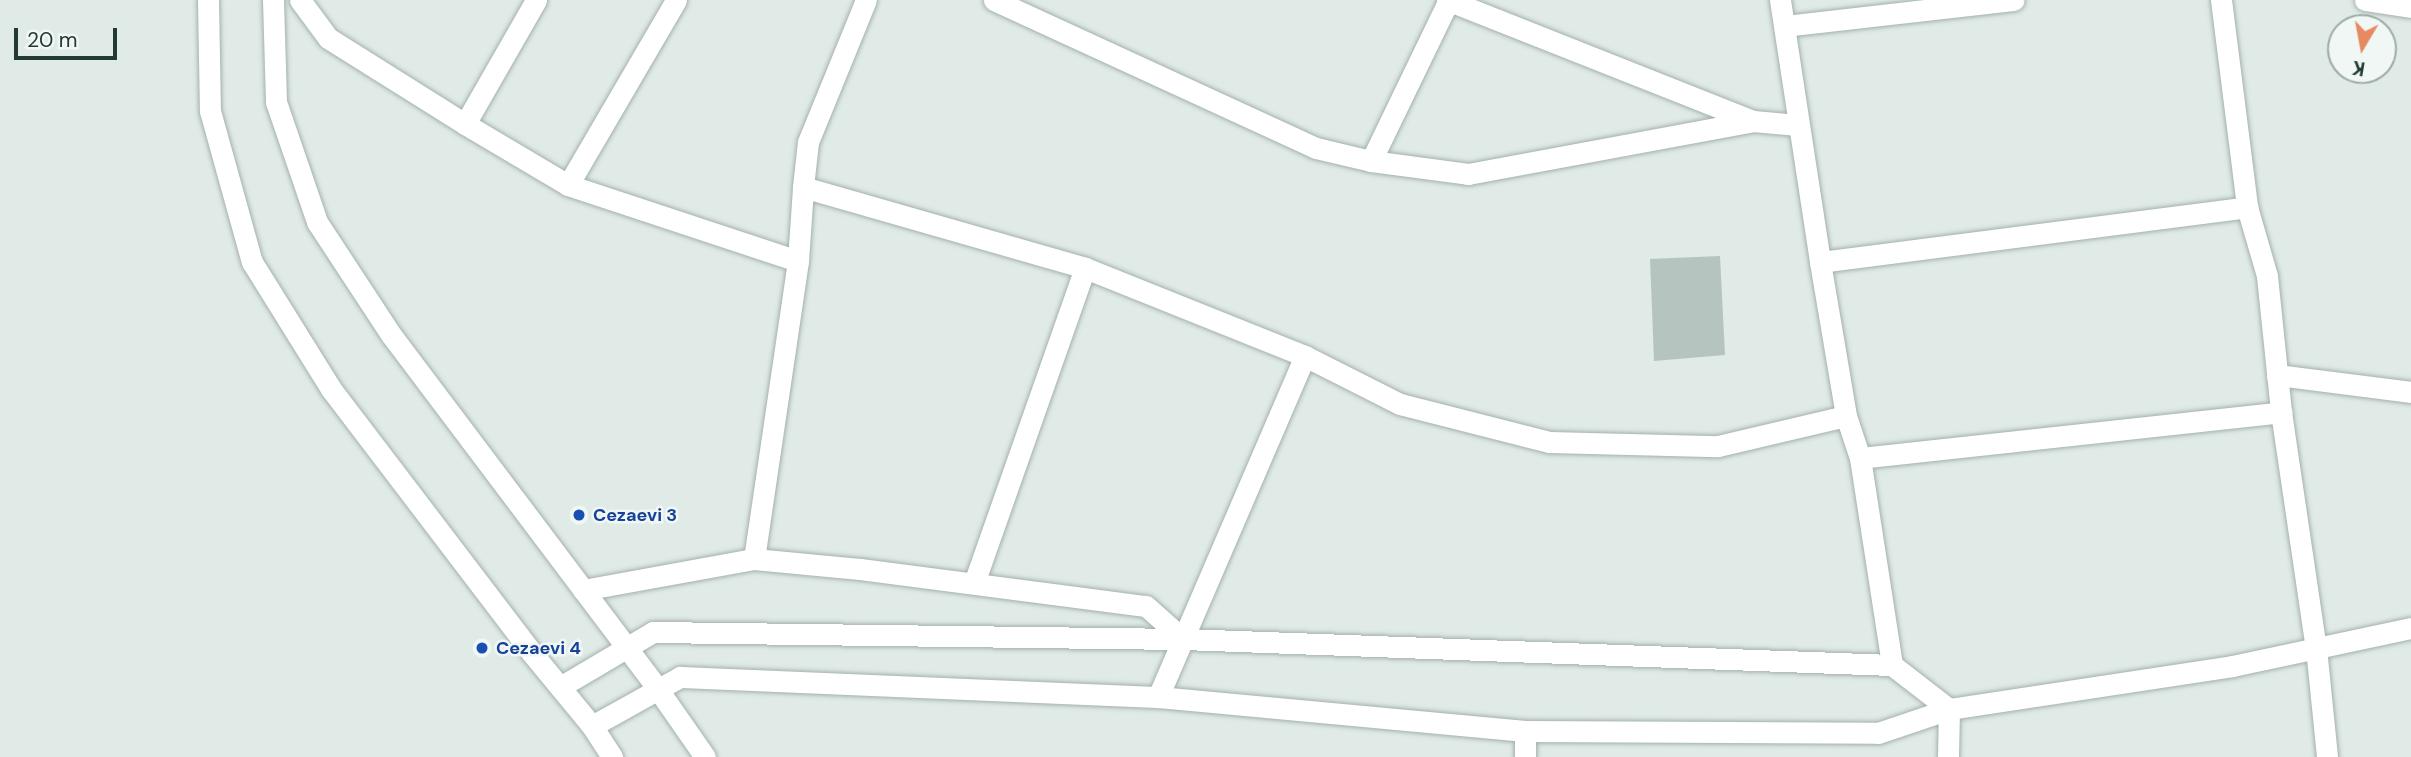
<!DOCTYPE html>
<style>
body{margin:0}
#map{position:relative;width:2411px;height:757px;overflow:hidden;background:#e0eae6;font-family:"DM Sans",sans-serif}
div>[style]{position:absolute}
.building>*{inset:0;background:#b6c4bf}
.roads{filter:drop-shadow(0 0 2px #a3b1ad) drop-shadow(0 0 2px #a3b1ad)}
.minor>*{height:21px;margin:-10.5px;padding:0 10.5px;transform-origin:10.5px;border-radius:10.5px;background:#fff}
.secondary>*{height:21px;margin:-10.5px;padding:0 10.5px;transform-origin:10.5px;border-radius:10.5px;background:#fff}
.dots>*{width:19px;height:19px;translate:-50% -50%;box-sizing:border-box;border:4px solid #f0f7f4;border-radius:50%}
span{translate:-50% -50%;white-space:nowrap;text-align:center;line-height:1.15;-webkit-text-stroke:5px #f0f7f4;paint-order:stroke}
.transit-label{font-size:18px;color:#164399;font-weight:700}
.left{translate:0 -50%;text-align:left}
.north{position:absolute;left:2327px;top:14px;width:70px;height:70px;box-sizing:border-box;background:#f0f7f4;border:2px solid #9eaba7;border-radius:50%;rotate:190deg;font-size:19px;font-weight:700;line-height:28px;text-align:center;color:#223934}
.north::after{content:'';display:block;margin:auto;width:24px;height:32px;background:#e78a61;clip-path:polygon(50% 0,100% 100%,50% 72%,0 100%)}
.scale{position:absolute;left:14px;top:28px;width:103px;height:32px;box-sizing:border-box;border:4px solid #223934;border-top:0;padding-left:9px;font-size:21px;line-height:24px;white-space:nowrap;color:#223934;-webkit-text-stroke:5px #f0f7f4;paint-order:stroke}
</style>
<div id="map">
<div class="building">
<i style="clip-path:polygon(1720px 256px,1725px 355px,1654px 361px,1650px 259px)"></i>
</div>
<div class="roads">
<div class="minor">
<i style="left:300px;top:0;width:47px;rotate:53.6deg"></i>
<i style="left:328px;top:38px;width:162px;rotate:32.1deg"></i>
<i style="left:465px;top:124px;width:120px;rotate:30.6deg"></i>
<i style="left:568px;top:185px;width:214px;rotate:-59.7deg"></i>
<i style="left:994px;top:0;width:354px;rotate:24.7deg"></i>
<i style="left:1316px;top:148px;width:57px;rotate:13.3deg"></i>
<i style="left:1371px;top:161px;width:98px;rotate:7.6deg"></i>
<i style="left:1468px;top:174px;width:290px;rotate:-10.5deg"></i>
<i style="left:1753px;top:121px;width:329px;rotate:-158.4deg"></i>
<i style="left:1780px;top:0;width:265px;rotate:81.3deg"></i>
<i style="left:1820px;top:262px;width:156px;rotate:80.4deg"></i>
<i style="left:1846px;top:416px;width:44px;rotate:71.6deg"></i>
<i style="left:1860px;top:458px;width:209px;rotate:81.2deg"></i>
<i style="left:2221px;top:0;width:209px;rotate:82.8deg"></i>
<i style="left:2247px;top:207px;width:72px;rotate:73.8deg"></i>
<i style="left:2267px;top:276px;width:137px;rotate:84.1deg"></i>
<i style="left:2281px;top:412px;width:239px;rotate:81.6deg"></i>
<i style="left:2316px;top:648px;width:110px;rotate:84.2deg"></i>
<i style="left:2365px;top:0;width:47px;rotate:8.7deg"></i>
<i style="left:1785px;top:26px;width:230px;rotate:-6.5deg"></i>
<i style="left:1753px;top:121px;width:45px;rotate:5.1deg"></i>
<i style="left:465px;top:124px;width:143px;rotate:-60.2deg"></i>
<i style="left:1371px;top:161px;width:179px;rotate:-64.2deg"></i>
<i style="left:568px;top:185px;width:242px;rotate:18.3deg"></i>
<i style="left:803px;top:187px;width:45px;rotate:-83.7deg"></i>
<i style="left:808px;top:142px;width:153px;rotate:-67.8deg"></i>
<i style="left:1820px;top:262px;width:431px;rotate:-7.3deg"></i>
<i style="left:2277px;top:375px;width:135px;rotate:7.2deg"></i>
<i style="left:1860px;top:458px;width:424px;rotate:-6.2deg"></i>
<i style="left:754px;top:559px;width:301px;rotate:-81.6deg"></i>
<i style="left:798px;top:261px;width:74px;rotate:-86.1deg"></i>
<i style="left:803px;top:187px;width:293px;rotate:16deg"></i>
<i style="left:1085px;top:268px;width:237px;rotate:21.8deg"></i>
<i style="left:1305px;top:356px;width:106px;rotate:26.8deg"></i>
<i style="left:1400px;top:404px;width:154px;rotate:14.3deg"></i>
<i style="left:1549px;top:442px;width:169px;rotate:1.4deg"></i>
<i style="left:1718px;top:446px;width:131px;rotate:-13.2deg"></i>
<i style="left:974px;top:583px;width:334px;rotate:-70.6deg"></i>
<i style="left:583px;top:590px;width:174px;rotate:-10.3deg"></i>
<i style="left:754px;top:559px;width:106px;rotate:5.4deg"></i>
<i style="left:860px;top:569px;width:288px;rotate:7.4deg"></i>
<i style="left:1146px;top:606px;width:50px;rotate:41.7deg"></i>
<i style="left:560px;top:687px;width:108px;rotate:-30.6deg"></i>
<i style="left:653px;top:632px;width:530px;rotate:0.76deg"></i>
<i style="left:1183px;top:639px;width:709px;rotate:2.1deg"></i>
<i style="left:1892px;top:665px;width:72px;rotate:37.7deg"></i>
<i style="left:1158px;top:697px;width:371px;rotate:-66.7deg"></i>
<i style="left:592px;top:726px;width:101px;rotate:-29.1deg"></i>
<i style="left:680px;top:677px;width:478px;rotate:2.4deg"></i>
<i style="left:1158px;top:697px;width:369px;rotate:5.3deg"></i>
<i style="left:1525px;top:731px;width:353px;rotate:0.3deg"></i>
<i style="left:1878px;top:733px;width:75px;rotate:-18.7deg"></i>
<i style="left:1949px;top:709px;width:286px;rotate:-8.6deg"></i>
<i style="left:2232px;top:666px;width:183px;rotate:-12deg"></i>
<i style="left:1525px;top:757px;width:26px;rotate:-90deg"></i>
<i style="left:1948px;top:757px;width:48px;rotate:-88.8deg"></i>
</div>
<div class="secondary">
<i style="left:208px;top:0;width:111px;rotate:89deg"></i>
<i style="left:210px;top:111px;width:157px;rotate:74.5deg"></i>
<i style="left:252px;top:262px;width:150px;rotate:58.1deg"></i>
<i style="left:331px;top:389px;width:330px;rotate:52.7deg"></i>
<i style="left:531px;top:652px;width:96px;rotate:50.5deg"></i>
<i style="left:592px;top:726px;width:37px;rotate:57deg"></i>
<i style="left:273px;top:0;width:102px;rotate:88.3deg"></i>
<i style="left:276px;top:102px;width:127px;rotate:71.1deg"></i>
<i style="left:317px;top:222px;width:136px;rotate:56.7deg"></i>
<i style="left:392px;top:336px;width:441px;rotate:53deg"></i>
<i style="left:657px;top:688px;width:84px;rotate:55.2deg"></i>
</div>
</div>
<div class="dots">
<i style="left:579px;top:515px;background:#1a4fb4"></i>
<i style="left:482px;top:648px;background:#1a4fb4"></i>
</div>
<div class="transit-label">
<span class="left" style="left:593px;top:515px">Cezaevi 3</span>
<span class="left" style="left:496px;top:648px">Cezaevi 4</span>
</div>
<div class="north">K</div>
<div class="scale">20 m</div>
</div>
